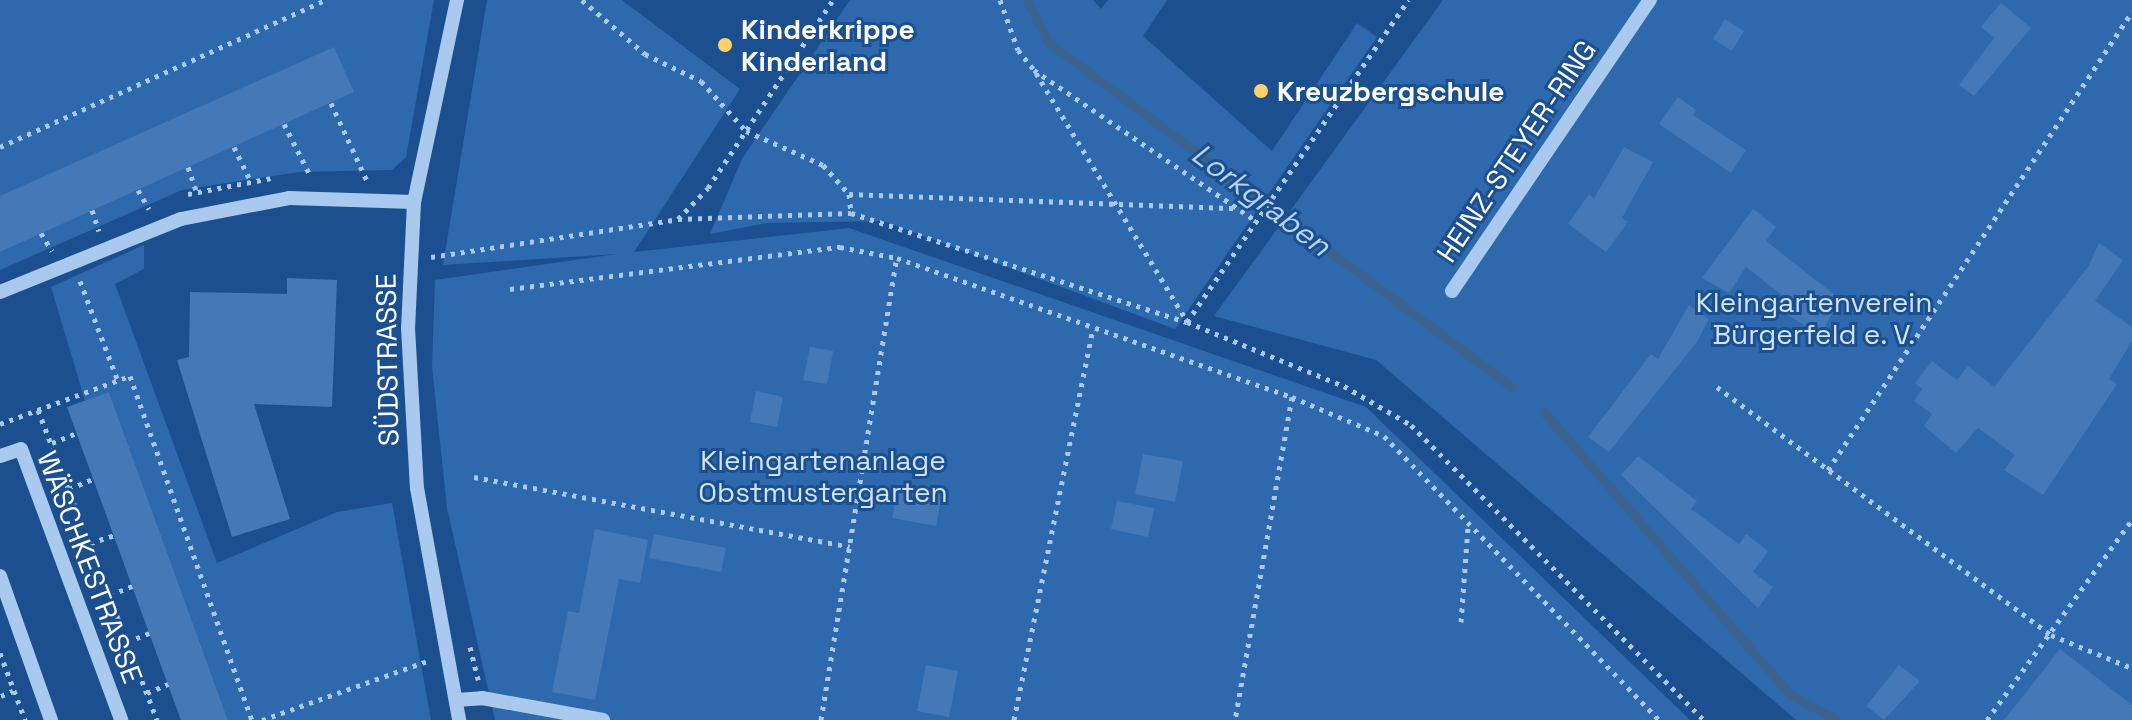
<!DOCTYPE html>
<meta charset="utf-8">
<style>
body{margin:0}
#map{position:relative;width:2132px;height:720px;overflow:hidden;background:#1b4f8f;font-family:"Space Grotesk",sans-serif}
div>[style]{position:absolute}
.green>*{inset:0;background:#2e69ad}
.stream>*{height:9px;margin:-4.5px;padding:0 4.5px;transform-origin:4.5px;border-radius:4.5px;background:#3c6290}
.building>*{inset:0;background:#4478b7}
.path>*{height:5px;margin-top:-2.5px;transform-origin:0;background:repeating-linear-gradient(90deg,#a9c9ee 0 4px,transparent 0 10px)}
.minor>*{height:14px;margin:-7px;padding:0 7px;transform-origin:7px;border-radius:7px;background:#a9c9ee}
.dots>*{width:22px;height:22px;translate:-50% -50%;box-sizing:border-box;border:4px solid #1b4f8f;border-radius:50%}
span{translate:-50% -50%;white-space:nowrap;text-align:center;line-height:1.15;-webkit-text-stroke:6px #1b4f8f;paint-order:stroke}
.poi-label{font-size:28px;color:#fff;font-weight:700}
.left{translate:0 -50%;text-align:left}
.street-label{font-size:28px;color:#fff}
.park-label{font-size:28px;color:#cfe3fa}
.water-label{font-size:30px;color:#b5d3f5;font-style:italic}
</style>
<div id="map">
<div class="green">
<i style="clip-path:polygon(0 0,434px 0,406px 157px,392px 170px,299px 172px,182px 190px,0 270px)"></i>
<i style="clip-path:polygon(487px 0,622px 0,740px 89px,634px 252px,849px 228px,1366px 407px,1690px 720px,495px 720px,447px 508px,432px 367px,435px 280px,617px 254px,443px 265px)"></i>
<i style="clip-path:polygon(850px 0,1093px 0,1101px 9px,1108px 0,1167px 0,1143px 36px,1272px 151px,1357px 23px,1377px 37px,1175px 329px,883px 221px,767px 223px,710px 234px,742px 159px)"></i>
<i style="clip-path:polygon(1443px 0,2132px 0,2132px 720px,1796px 720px,1376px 360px,1214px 316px)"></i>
<i style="clip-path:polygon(144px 245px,144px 269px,115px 284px,217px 563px,337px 512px,392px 503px,431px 720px,228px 720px,109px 392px,85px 401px,51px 287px)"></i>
</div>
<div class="stream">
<i style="left:1027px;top:0;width:47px;rotate:63.4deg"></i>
<i style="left:1048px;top:42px;width:578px;rotate:36.63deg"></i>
<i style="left:1543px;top:411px;width:377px;rotate:48.9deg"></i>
<i style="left:1791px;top:695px;width:52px;rotate:28.5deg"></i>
</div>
<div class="building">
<i style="clip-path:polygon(2001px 3px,2031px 28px,1974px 96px,1959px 85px,1994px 38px,1981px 27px)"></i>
<i style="clip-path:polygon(1725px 19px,1744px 31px,1732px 51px,1713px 39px)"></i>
<i style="clip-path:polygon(334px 47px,354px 92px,0 252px,0 196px)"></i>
<i style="clip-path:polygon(1678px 97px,1696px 110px,1693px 115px,1746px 150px,1731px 173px,1659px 124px)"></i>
<i style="clip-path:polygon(1624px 147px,1653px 162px,1622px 218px,1628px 222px,1606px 252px,1568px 224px,1589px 194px,1594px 198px)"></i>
<i style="clip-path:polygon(1753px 209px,1776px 227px,1766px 241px,1840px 299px,1821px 334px,1787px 315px,1793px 304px,1746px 267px,1729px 293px,1702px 278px)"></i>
<i style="clip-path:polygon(2099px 243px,2123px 260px,2095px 301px,2132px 327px,2132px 341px,2109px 379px,2117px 384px,2043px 495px,2004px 470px,2015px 455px,1978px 428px,1956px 453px,1924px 426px,1932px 414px,1914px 401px,1922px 389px,1915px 383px,1932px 361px,1957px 380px,1968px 366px,1994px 387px,2088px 267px)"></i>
<i style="clip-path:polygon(287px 278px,337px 280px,332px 407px,254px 404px,290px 519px,232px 537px,177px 360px,189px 357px,190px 292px,287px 294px)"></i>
<i style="clip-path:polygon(1689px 305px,1709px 319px,1697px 342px,1609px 452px,1588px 437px,1651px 354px,1658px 359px)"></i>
<i style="clip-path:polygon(810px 347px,833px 351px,827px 384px,803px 380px)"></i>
<i style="clip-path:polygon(756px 391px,783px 397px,777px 427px,750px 422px)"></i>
<i style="clip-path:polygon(109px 392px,228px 720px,181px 720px,149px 633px,67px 407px)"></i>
<i style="clip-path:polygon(1143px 454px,1183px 461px,1175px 502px,1135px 494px)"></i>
<i style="clip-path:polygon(1638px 456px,1697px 501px,1691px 509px,1739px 544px,1746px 534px,1768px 551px,1753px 572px,1773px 587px,1758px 608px,1621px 475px)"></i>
<i style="clip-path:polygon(899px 486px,942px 494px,936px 526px,892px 518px)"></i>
<i style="clip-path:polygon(1117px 501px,1154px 508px,1148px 537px,1111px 529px)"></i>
<i style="clip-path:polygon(595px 529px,648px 540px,640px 583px,619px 579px,595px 700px,552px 692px,568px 611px,579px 613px)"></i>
<i style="clip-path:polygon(654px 534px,726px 548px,721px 572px,649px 558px)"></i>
<i style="clip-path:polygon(2060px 649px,2132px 705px,2132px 720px,2004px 720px)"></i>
<i style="clip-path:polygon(926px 665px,958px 671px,949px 717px,917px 711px)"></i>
<i style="clip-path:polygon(1899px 665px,1920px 681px,1884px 720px,1866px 706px)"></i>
</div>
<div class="path">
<i style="left:582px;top:0;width:83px;rotate:40.6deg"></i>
<i style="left:645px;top:54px;width:62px;rotate:25.7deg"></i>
<i style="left:701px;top:81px;width:67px;rotate:48deg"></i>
<i style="left:746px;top:131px;width:84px;rotate:23.8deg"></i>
<i style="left:823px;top:165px;width:39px;rotate:48deg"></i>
<i style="left:849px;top:194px;width:19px;rotate:84deg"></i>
<i style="left:1000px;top:0;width:53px;rotate:70.2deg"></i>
<i style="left:1018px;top:50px;width:26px;rotate:51deg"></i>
<i style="left:1034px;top:70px;width:268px;rotate:34.2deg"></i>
<i style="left:1036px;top:73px;width:290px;rotate:58.7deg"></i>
<i style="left:331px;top:103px;width:86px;rotate:65.2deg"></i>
<i style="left:284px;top:124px;width:59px;rotate:63deg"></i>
<i style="left:0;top:147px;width:357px;rotate:-24.3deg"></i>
<i style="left:234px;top:147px;width:34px;rotate:64deg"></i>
<i style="left:188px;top:167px;width:24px;rotate:71deg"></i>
<i style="left:138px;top:190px;width:22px;rotate:60deg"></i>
<i style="left:188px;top:194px;width:86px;rotate:-10.8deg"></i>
<i style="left:849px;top:194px;width:387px;rotate:2.1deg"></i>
<i style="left:92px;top:210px;width:22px;rotate:72deg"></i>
<i style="left:678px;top:219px;width:43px;rotate:-45.9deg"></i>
<i style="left:708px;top:188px;width:226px;rotate:-56.4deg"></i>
<i style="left:41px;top:233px;width:21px;rotate:59deg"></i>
<i style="left:431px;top:257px;width:250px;rotate:-8.7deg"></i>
<i style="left:678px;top:219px;width:173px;rotate:-2deg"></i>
<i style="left:851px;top:213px;width:353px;rotate:18deg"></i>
<i style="left:1187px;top:322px;width:170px;rotate:22.2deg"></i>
<i style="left:1344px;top:386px;width:78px;rotate:30.2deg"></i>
<i style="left:1411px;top:425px;width:416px;rotate:45.2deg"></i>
<i style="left:80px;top:281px;width:107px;rotate:69.2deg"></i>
<i style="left:510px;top:289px;width:333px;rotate:-7.3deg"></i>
<i style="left:840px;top:247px;width:58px;rotate:10.9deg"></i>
<i style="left:897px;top:258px;width:419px;rotate:19.4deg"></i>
<i style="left:1292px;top:397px;width:328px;rotate:100deg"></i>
<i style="left:1187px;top:322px;width:391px;rotate:-55.5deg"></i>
<i style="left:1717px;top:387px;width:416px;rotate:36.6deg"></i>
<i style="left:2051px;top:635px;width:87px;rotate:22.2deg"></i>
<i style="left:1292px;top:397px;width:100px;rotate:23deg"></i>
<i style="left:1384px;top:436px;width:395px;rotate:45.9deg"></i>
<i style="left:38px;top:410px;width:332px;rotate:69deg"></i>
<i style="left:0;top:424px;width:139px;rotate:-20.3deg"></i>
<i style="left:130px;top:376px;width:365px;rotate:70.5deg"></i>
<i style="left:52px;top:443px;width:27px;rotate:-22deg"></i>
<i style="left:1828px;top:470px;width:550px;rotate:-56.43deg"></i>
<i style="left:474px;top:477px;width:382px;rotate:10.5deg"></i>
<i style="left:69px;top:489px;width:26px;rotate:-23deg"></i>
<i style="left:90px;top:543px;width:25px;rotate:-18deg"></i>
<i style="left:110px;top:595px;width:24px;rotate:-22deg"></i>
<i style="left:1461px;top:622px;width:96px;rotate:-85.8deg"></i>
<i style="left:127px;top:642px;width:24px;rotate:-22deg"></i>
<i style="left:470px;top:647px;width:34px;rotate:76deg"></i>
<i style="left:0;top:653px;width:72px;rotate:69.5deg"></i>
<i style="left:147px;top:693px;width:23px;rotate:-23deg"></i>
<i style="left:1px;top:696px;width:13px;rotate:-23deg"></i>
<i style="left:262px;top:720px;width:176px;rotate:-19.6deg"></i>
<i style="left:821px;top:720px;width:468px;rotate:-80.7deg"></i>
<i style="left:1014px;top:720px;width:400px;rotate:-78.6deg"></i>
<i style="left:1987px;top:720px;width:247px;rotate:-54.1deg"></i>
</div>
<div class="minor">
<i style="left:457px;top:0;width:207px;rotate:102deg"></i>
<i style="left:414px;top:202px;width:126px;rotate:92.7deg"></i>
<i style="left:408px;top:328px;width:160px;rotate:86.8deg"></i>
<i style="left:417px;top:488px;width:236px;rotate:79.7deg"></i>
<i style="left:1452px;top:291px;width:352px;rotate:-55.8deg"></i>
<i style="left:0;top:292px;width:195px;rotate:-22deg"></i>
<i style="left:181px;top:219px;width:110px;rotate:-11deg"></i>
<i style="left:289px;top:198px;width:125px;rotate:1.8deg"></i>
<i style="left:0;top:456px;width:22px;rotate:-18deg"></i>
<i style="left:21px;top:449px;width:289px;rotate:69.7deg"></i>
<i style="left:0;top:576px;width:153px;rotate:70.5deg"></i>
<i style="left:456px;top:700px;width:26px;rotate:-4deg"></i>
<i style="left:482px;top:698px;width:123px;rotate:10.3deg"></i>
</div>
<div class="dots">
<i style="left:725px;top:45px;background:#ffd166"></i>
<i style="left:1261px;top:91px;background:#ffd166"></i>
</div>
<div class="poi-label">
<span class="left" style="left:741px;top:45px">Kinderkrippe<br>Kinderland</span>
<span class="left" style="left:1277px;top:91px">Kreuzbergschule</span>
</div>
<div class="street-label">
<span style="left:1516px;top:151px;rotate:-56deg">HEINZ-STEYER-RING</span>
<span style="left:387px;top:360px;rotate:-91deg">SÜDSTRASSE</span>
<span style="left:90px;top:567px;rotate:69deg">WÄSCHKESTRASSE</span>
</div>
<div class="park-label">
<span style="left:1814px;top:318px">Kleingartenverein<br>Bürgerfeld e. V.</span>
<span style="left:823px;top:476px">Kleingartenanlage<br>Obstmustergarten</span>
</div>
<div class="water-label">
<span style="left:1261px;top:200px;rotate:37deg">Lorkgraben</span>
</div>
</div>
